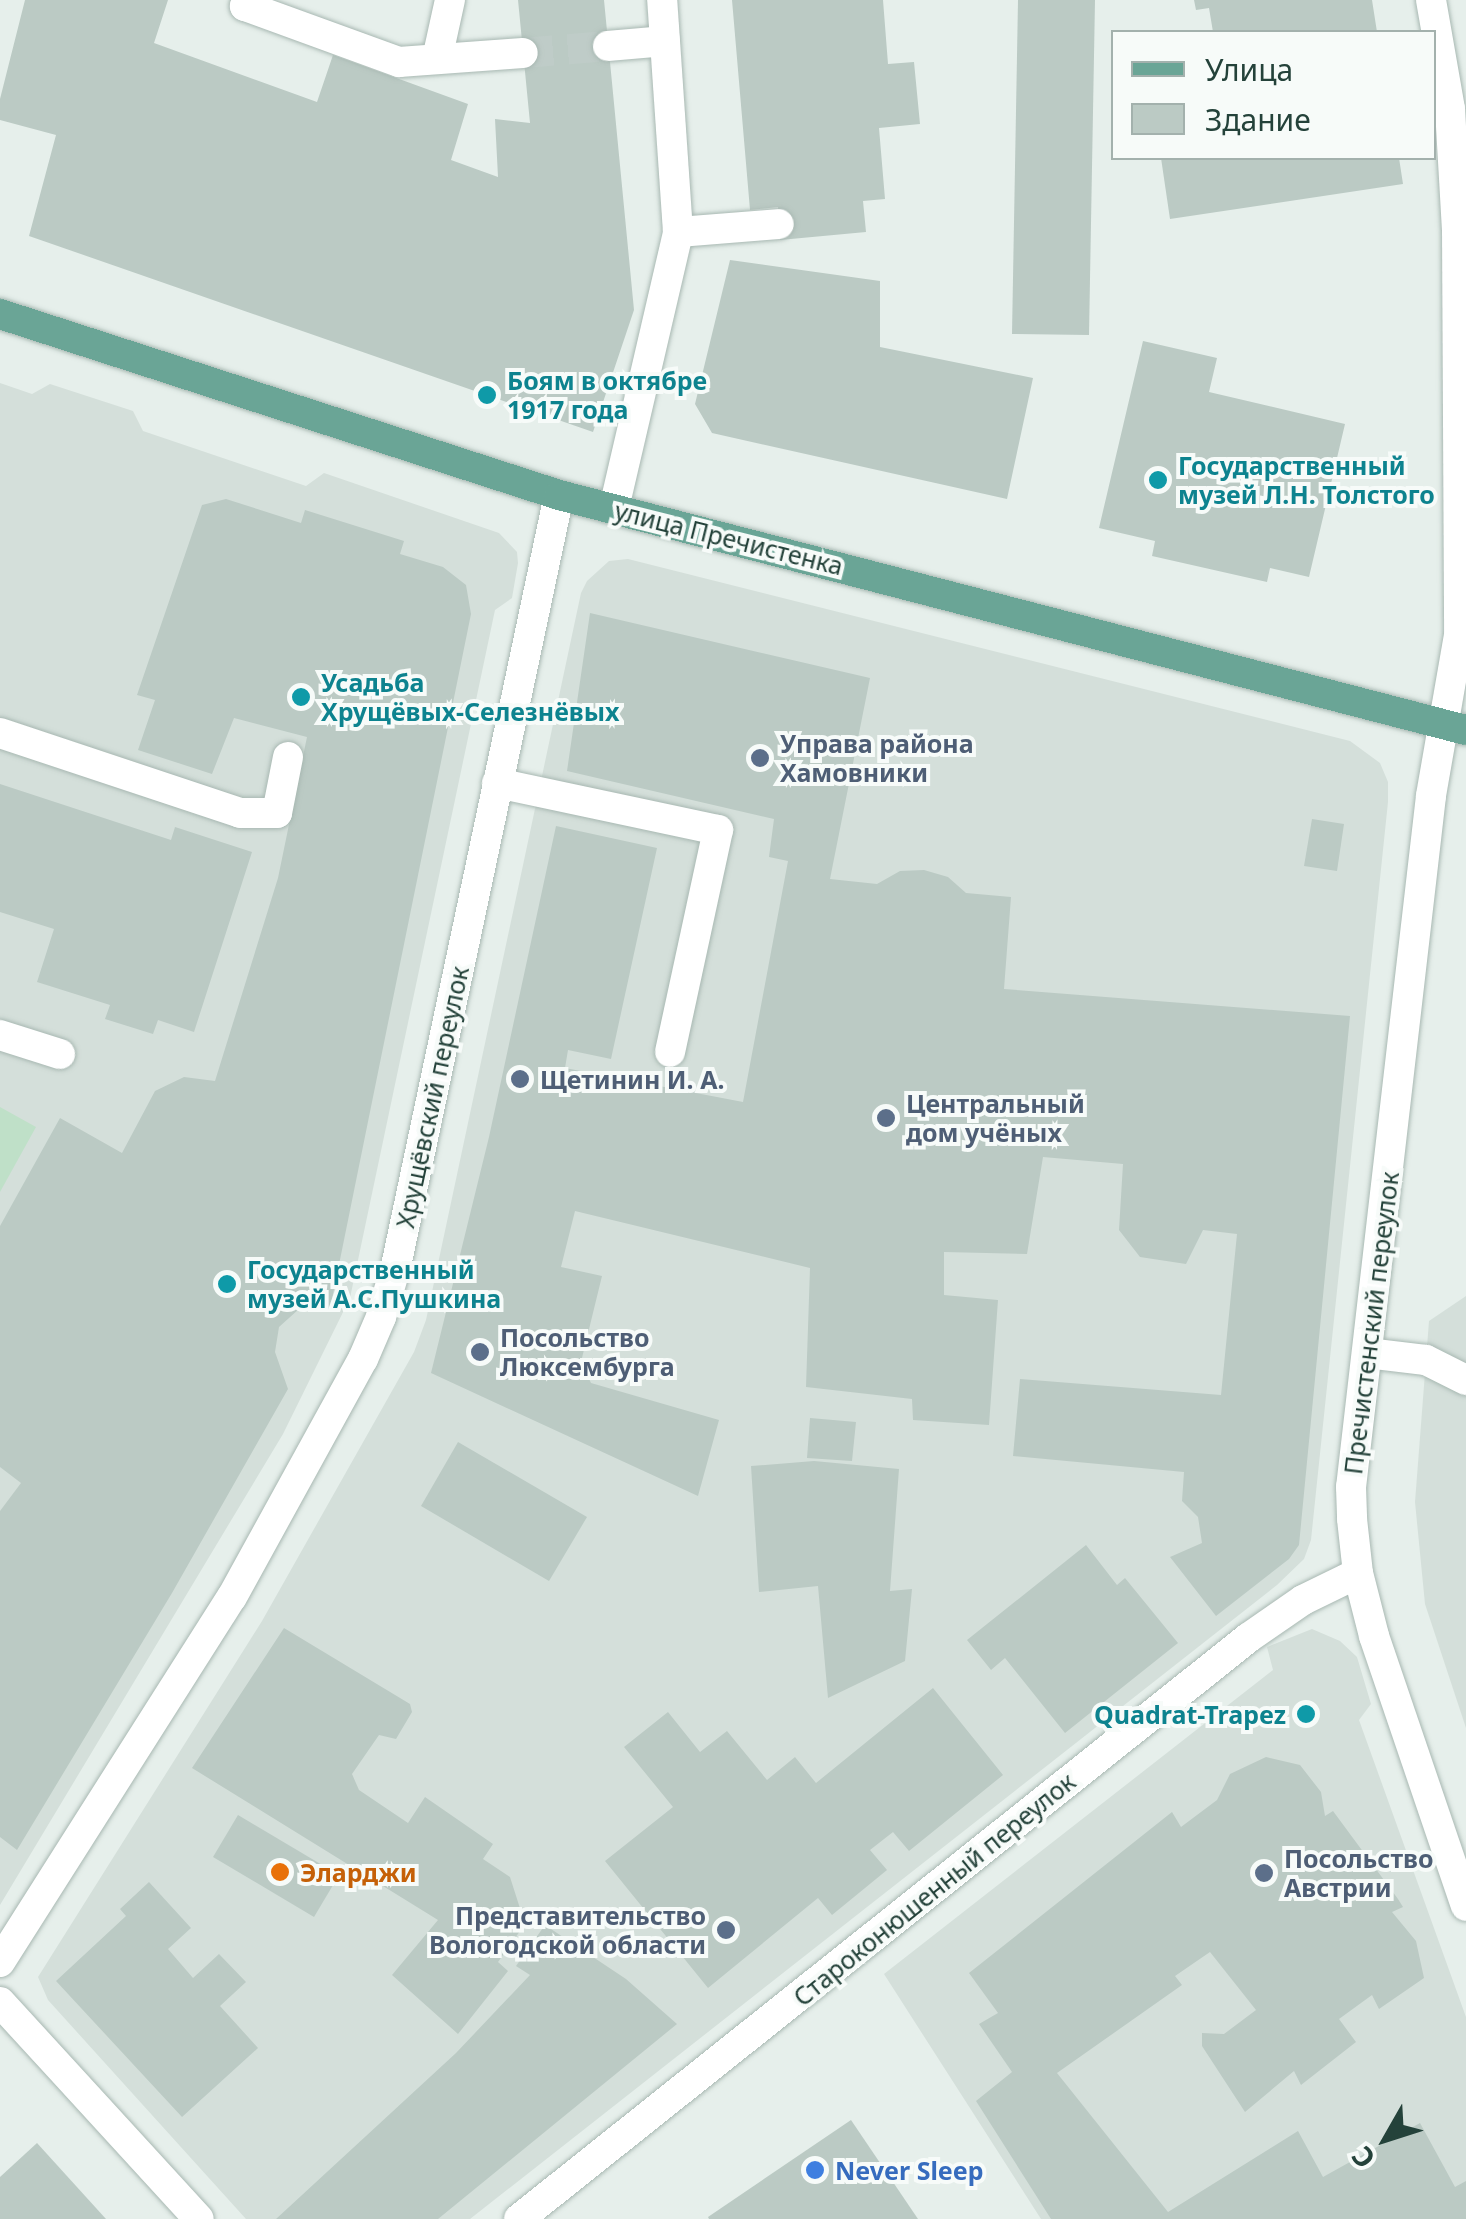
<!DOCTYPE html>
<meta charset="utf-8">
<style>
body{margin:0}
#map{position:relative;width:1466px;height:2219px;overflow:hidden;background:#e6efeb;font-family:"Noto Sans",sans-serif}
div>[style]{position:absolute}
.built>*{inset:0;background:#d4dfda}
.green>*{inset:0;background:#bfe0c8}
.building>*{inset:0;background:#bbcac4}
.minor-tunnel>*{height:30px;margin-top:-15px;transform-origin:0;background:repeating-linear-gradient(90deg,#bfccc8 0 30px,transparent 0 45px)}
.roads{filter:drop-shadow(0 0 2px #a8b8b2) drop-shadow(0 0 2px #a8b8b2)}
.minor>*{height:30px;margin:-15px;padding:0 15px;transform-origin:15px;border-radius:15px;background:#fff}
.major>*{height:30px;margin:-15px;padding:0 15px;transform-origin:15px;border-radius:15px;background:#6aa596}
.dots>*{width:28px;height:28px;translate:-50% -50%;box-sizing:border-box;border:5px solid #f7fbf9;border-radius:50%}
span{translate:-50% -50%;white-space:nowrap;text-align:center;line-height:1.15;-webkit-text-stroke:8px #f7fbf9;paint-order:stroke}
.culture-label{font-size:25px;color:#0d838f;font-weight:700}
.left{translate:0 -50%;text-align:left}
.right{translate:-100% -50%;text-align:right}
.street-label{font-size:25px;color:#24423a}
.service-label{font-size:25px;color:#4e5e75;font-weight:700}
.food-label{font-size:25px;color:#c56008;font-weight:700}
.shop-label{font-size:25px;color:#366cbe;font-weight:700}
.legend{position:absolute;left:1111px;top:30px;width:325px;height:130px;box-sizing:border-box;background:#f7fbf9;border:2px solid #a3b1ad;margin:0;padding:12px 18px;list-style:none;font-size:30px;color:#24423a}
.legend li{display:flex;align-items:center;gap:20px;height:50px}
.legend b{width:50px;border:2px solid #a3b1ad}
.north{position:absolute;left:1336px;top:2089px;width:100px;height:100px;-webkit-text-stroke:8px #f7fbf9;paint-order:stroke;rotate:231deg;font-size:28px;font-weight:700;line-height:40px;text-align:center;color:#24423a}
.north::after{content:'';display:block;margin:auto;width:35px;height:45px;background:#24423a;clip-path:polygon(50% 0,100% 100%,50% 72%,0 100%)}
</style>
<div id="map">
<div class="built">
<i style="clip-path:polygon(0 383px,32px 394px,50px 384px,133px 411px,143px 431px,306px 486px,324px 473px,499px 533px,517px 552px,518px 563px,512px 598px,495px 610px,350px 1298px,283px 1434px,0 1905px)"></i>
<i style="clip-path:polygon(628px 559px,1350px 741px,1380px 763px,1388px 782px,1388px 802px,1311px 1540px,1304px 1559px,1277px 1585px,470px 2219px,246px 2219px,48px 2000px,38px 1977px,262px 1621px,414px 1352px,426px 1320px,581px 593px,587px 581px,609px 561px)"></i>
<i style="clip-path:polygon(1466px 1296px,1466px 1728px,1425px 1604px,1415px 1502px,1429px 1321px)"></i>
<i style="clip-path:polygon(1312px 1629px,1340px 1641px,1357px 1657px,1371px 1704px,1359px 1720px,1466px 2017px,1466px 2219px,1041px 2219px,884px 1974px,1273px 1670px,1267px 1647px)"></i>
</div>
<div class="green">
<i style="clip-path:polygon(0 1107px,36px 1127px,0 1192px)"></i>
</div>
<div class="building">
<i style="clip-path:polygon(25px 0,168px 0,154px 43px,317px 102px,333px 55px,468px 104px,451px 160px,498px 177px,495px 119px,530px 123px,518px 0,604px 0,634px 310px,593px 432px,29px 236px,56px 135px,0 120px,0 99px)"></i>
<i style="clip-path:polygon(732px 0,883px 0,888px 64px,914px 62px,920px 124px,879px 128px,885px 199px,863px 201px,866px 232px,780px 240px,778px 207px,750px 210px)"></i>
<i style="clip-path:polygon(1018px 0,1095px 0,1089px 335px,1012px 334px)"></i>
<i style="clip-path:polygon(1194px 0,1372px 0,1377px 32px,1213px 32px,1209px 8px,1196px 10px)"></i>
<i style="clip-path:polygon(1161px 158px,1399px 158px,1403px 184px,1170px 219px)"></i>
<i style="clip-path:polygon(730px 260px,880px 281px,880px 347px,1033px 378px,1007px 499px,712px 433px,695px 404px)"></i>
<i style="clip-path:polygon(1143px 341px,1217px 358px,1209px 392px,1345px 424px,1309px 577px,1270px 568px,1267px 582px,1152px 556px,1155px 541px,1099px 528px)"></i>
<i style="clip-path:polygon(226px 499px,301px 523px,305px 510px,404px 541px,400px 554px,443px 567px,466px 585px,471px 614px,330px 1309px,313px 1305px,299px 1309px,279px 1327px,275px 1352px,288px 1389px,172px 1593px,17px 1850px,0 1837px,0 1511px,21px 1483px,0 1467px,0 1226px,60px 1118px,122px 1153px,155px 1091px,184px 1077px,215px 1081px,278px 878px,307px 737px,234px 718px,212px 774px,138px 750px,155px 700px,137px 695px,202px 505px)"></i>
<i style="clip-path:polygon(590px 613px,870px 678px,830px 879px,877px 884px,900px 871px,924px 870px,948px 877px,966px 893px,1011px 897px,1004px 989px,1350px 1016px,1299px 1545px,1289px 1559px,1216px 1616px,1170px 1557px,1202px 1543px,1198px 1517px,1182px 1501px,1184px 1472px,1013px 1456px,1020px 1379px,1221px 1395px,1237px 1234px,1203px 1230px,1186px 1264px,1140px 1257px,1119px 1230px,1123px 1164px,1043px 1157px,1027px 1254px,944px 1252px,944px 1295px,998px 1300px,989px 1425px,913px 1420px,912px 1399px,806px 1387px,810px 1268px,575px 1211px,561px 1267px,602px 1276px,581px 1362px,591px 1383px,719px 1420px,698px 1496px,431px 1373px,489px 1137px,556px 826px,657px 848px,611px 1059px,568px 1050px,565px 1068px,743px 1102px,788px 861px,769px 857px,774px 819px,567px 771px)"></i>
<i style="clip-path:polygon(0 784px,171px 840px,175px 827px,252px 852px,194px 1032px,158px 1020px,153px 1034px,105px 1019px,110px 1005px,37px 982px,54px 929px,0 912px)"></i>
<i style="clip-path:polygon(1312px 819px,1344px 824px,1337px 871px,1304px 866px)"></i>
<i style="clip-path:polygon(810px 1418px,856px 1422px,852px 1461px,807px 1458px)"></i>
<i style="clip-path:polygon(458px 1442px,587px 1517px,549px 1581px,421px 1506px)"></i>
<i style="clip-path:polygon(814px 1461px,899px 1469px,890px 1591px,912px 1589px,905px 1661px,828px 1698px,818px 1586px,759px 1592px,751px 1466px)"></i>
<i style="clip-path:polygon(1086px 1545px,1117px 1585px,1125px 1578px,1178px 1643px,1065px 1733px,1005px 1658px,991px 1670px,967px 1640px)"></i>
<i style="clip-path:polygon(284px 1628px,410px 1704px,412px 1712px,396px 1739px,379px 1735px,352px 1774px,359px 1790px,408px 1823px,425px 1797px,493px 1844px,483px 1859px,510px 1877px,525px 1924px,498px 1962px,508px 1971px,458px 2034px,392px 1975px,438px 1920px,192px 1768px)"></i>
<i style="clip-path:polygon(933px 1688px,1003px 1775px,909px 1851px,893px 1832px,870px 1850px,887px 1870px,832px 1915px,818px 1898px,708px 1988px,605px 1861px,673px 1807px,624px 1747px,668px 1712px,700px 1752px,727px 1731px,767px 1780px,795px 1757px,816px 1783px)"></i>
<i style="clip-path:polygon(1266px 1757px,1300px 1765px,1321px 1792px,1325px 1816px,1333px 1811px,1398px 1899px,1403px 1907px,1392px 1912px,1416px 1941px,1424px 1978px,1379px 2009px,1372px 1995px,1339px 2019px,1356px 2042px,1301px 2085px,1294px 2071px,1245px 2112px,1202px 2046px,1202px 2033px,1224px 2034px,1256px 2010px,1210px 1952px,1175px 1976px,1182px 1985px,1057px 2073px,1168px 2212px,1298px 2131px,1323px 2177px,1420px 2123px,1455px 2187px,1466px 2181px,1466px 2219px,1051px 2219px,976px 2101px,1012px 2072px,979px 2024px,998px 2013px,969px 1973px,1172px 1812px,1181px 1827px,1217px 1800px,1230px 1774px)"></i>
<i style="clip-path:polygon(238px 1815px,339px 1875px,314px 1917px,213px 1857px)"></i>
<i style="clip-path:polygon(149px 1882px,191px 1928px,168px 1949px,193px 1978px,219px 1954px,246px 1982px,220px 2006px,258px 2048px,182px 2117px,56px 1981px,126px 1916px,120px 1909px)"></i>
<i style="clip-path:polygon(545px 1925px,626px 1979px,677px 2024px,438px 2219px,276px 2219px,456px 2053px,530px 1975px,516px 1966px)"></i>
<i style="clip-path:polygon(851px 2120px,918px 2219px,709px 2219px,708px 2217px)"></i>
<i style="clip-path:polygon(37px 2143px,106px 2219px,0 2219px,0 2177px)"></i>
</div>
<div class="minor-tunnel">
<i style="left:523px;top:53px;width:85px;rotate:-4.7deg"></i>
</div>
<div class="roads">
<div class="minor">
<i style="left:248px;top:0;width:7px;rotate:117deg"></i>
<i style="left:245px;top:6px;width:164px;rotate:20deg"></i>
<i style="left:399px;top:62px;width:124px;rotate:-4.2deg"></i>
<i style="left:1431px;top:0;width:111px;rotate:80.1deg"></i>
<i style="left:1450px;top:109px;width:120px;rotate:86.7deg"></i>
<i style="left:1457px;top:229px;width:406px;rotate:89.7deg"></i>
<i style="left:1459px;top:635px;width:163px;rotate:99.9deg"></i>
<i style="left:1431px;top:796px;width:696px;rotate:96.6deg"></i>
<i style="left:1351px;top:1487px;width:32px;rotate:88deg"></i>
<i style="left:1352px;top:1519px;width:54px;rotate:83.7deg"></i>
<i style="left:1358px;top:1573px;width:65px;rotate:75.7deg"></i>
<i style="left:1374px;top:1636px;width:285px;rotate:71.2deg"></i>
<i style="left:608px;top:46px;width:57px;rotate:-5deg"></i>
<i style="left:437px;top:59px;width:60px;rotate:-77.6deg"></i>
<i style="left:678px;top:232px;width:101px;rotate:-4.5deg"></i>
<i style="left:614px;top:508px;width:283px;rotate:-76.9deg"></i>
<i style="left:678px;top:232px;width:233px;rotate:-93.9deg"></i>
<i style="left:0;top:733px;width:253px;rotate:18.4deg"></i>
<i style="left:240px;top:813px;width:37px"></i>
<i style="left:277px;top:813px;width:57px;rotate:-78.9deg"></i>
<i style="left:497px;top:783px;width:226px;rotate:12deg"></i>
<i style="left:718px;top:830px;width:227px;rotate:102.2deg"></i>
<i style="left:0;top:1035px;width:63px;rotate:17.6deg"></i>
<i style="left:1367px;top:1353px;width:59px;rotate:6.8deg"></i>
<i style="left:1426px;top:1360px;width:45px;rotate:26.6deg"></i>
<i style="left:0;top:1962px;width:432px;rotate:-57.6deg"></i>
<i style="left:232px;top:1597px;width:272px;rotate:-61.2deg"></i>
<i style="left:363px;top:1359px;width:46px;rotate:-66.8deg"></i>
<i style="left:381px;top:1317px;width:53px;rotate:-73.6deg"></i>
<i style="left:396px;top:1266px;width:788px;rotate:-78.06deg"></i>
<i style="left:0;top:2002px;width:294px;rotate:47.5deg"></i>
<i style="left:519px;top:2219px;width:932px;rotate:-38.55deg"></i>
<i style="left:1248px;top:1638px;width:67px;rotate:-34.6deg"></i>
<i style="left:1303px;top:1600px;width:61px;rotate:-26.1deg"></i>
</div>
<div class="major">
<i style="left:0;top:314px;width:588px;rotate:17.94deg"></i>
<i style="left:559px;top:495px;width:937px;rotate:14.53deg"></i>
</div>
</div>
<div class="dots">
<i style="left:487px;top:395px;background:#0f9aa8"></i>
<i style="left:1158px;top:480px;background:#0f9aa8"></i>
<i style="left:301px;top:697px;background:#0f9aa8"></i>
<i style="left:760px;top:758px;background:#5c6f8a"></i>
<i style="left:520px;top:1079px;background:#5c6f8a"></i>
<i style="left:886px;top:1118px;background:#5c6f8a"></i>
<i style="left:227px;top:1284px;background:#0f9aa8"></i>
<i style="left:480px;top:1352px;background:#5c6f8a"></i>
<i style="left:1306px;top:1714px;background:#0f9aa8"></i>
<i style="left:280px;top:1872px;background:#e8710a"></i>
<i style="left:1264px;top:1873px;background:#5c6f8a"></i>
<i style="left:726px;top:1930px;background:#5c6f8a"></i>
<i style="left:815px;top:2170px;background:#3f7fe0"></i>
</div>
<div class="culture-label">
<span class="left" style="left:507px;top:395px">Боям в октябре<br>1917 года</span>
<span class="left" style="left:1178px;top:480px">Государственный<br>музей Л.Н. Толстого</span>
<span class="left" style="left:321px;top:697px">Усадьба<br>Хрущёвых-Селезнёвых</span>
<span class="left" style="left:247px;top:1284px">Государственный<br>музей А.С.Пушкина</span>
<span class="right" style="left:1286px;top:1714px">Quadrat-Trapez</span>
</div>
<div class="street-label">
<span style="left:729px;top:538px;rotate:14deg">улица Пречистенка</span>
<span style="left:432px;top:1097px;rotate:-78deg">Хрущёвский переулок</span>
<span style="left:1371px;top:1323px;rotate:-83deg">Пречистенский переулок</span>
<span style="left:934px;top:1889px;rotate:-39deg">Староконюшенный переулок</span>
</div>
<div class="service-label">
<span class="left" style="left:780px;top:758px">Управа района<br>Хамовники</span>
<span class="left" style="left:540px;top:1079px">Щетинин И. А.</span>
<span class="left" style="left:906px;top:1118px">Центральный<br>дом учёных</span>
<span class="left" style="left:500px;top:1352px">Посольство<br>Люксембурга</span>
<span class="left" style="left:1284px;top:1873px">Посольство<br>Австрии</span>
<span class="right" style="left:706px;top:1930px">Представительство<br>Вологодской области</span>
</div>
<div class="food-label">
<span class="left" style="left:300px;top:1872px">Эларджи</span>
</div>
<div class="shop-label">
<span class="left" style="left:835px;top:2170px">Never Sleep</span>
</div>
<ul class="legend">
<li><b style="height:12px;background:#6aa596"></b>Улица</li>
<li><b style="height:28px;background:#bbcac4"></b>Здание</li>
</ul>
<div class="north">С</div>
</div>
